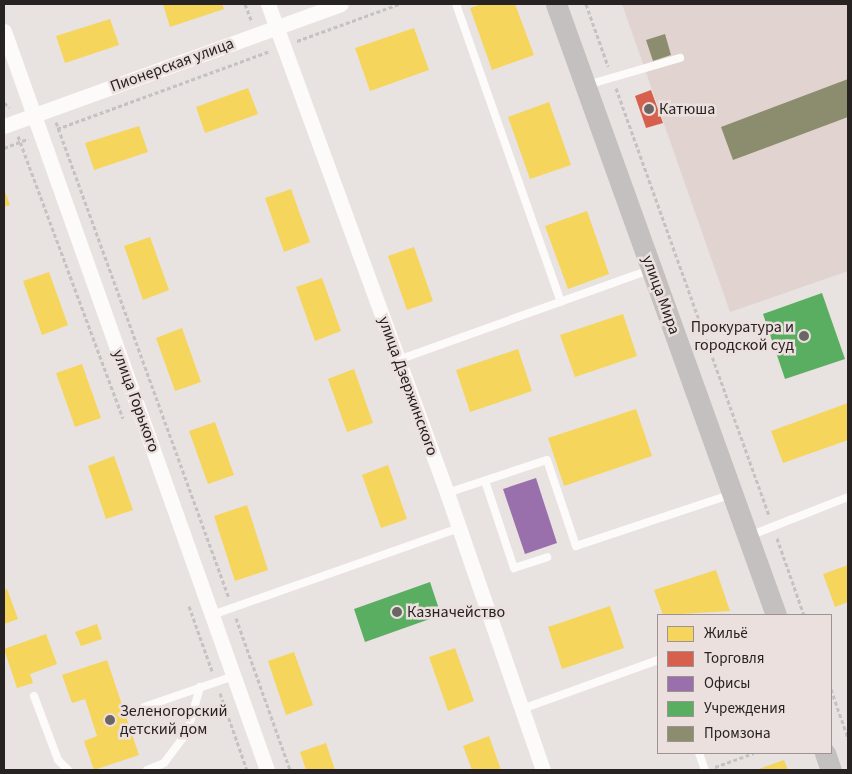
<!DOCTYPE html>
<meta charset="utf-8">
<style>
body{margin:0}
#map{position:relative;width:852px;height:774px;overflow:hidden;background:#e8e2e0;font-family:"Source Sans 3",sans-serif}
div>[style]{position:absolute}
.built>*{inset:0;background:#e1d4d0}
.homes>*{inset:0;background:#f6d55c}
.shops>*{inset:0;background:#d6604d}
.offices>*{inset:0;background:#9970ab}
.public>*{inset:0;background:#5aae61}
.industry>*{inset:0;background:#8c8c6e}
.path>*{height:3px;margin-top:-1.5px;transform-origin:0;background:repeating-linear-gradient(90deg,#c4c2c2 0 4px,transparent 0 6.5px)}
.lane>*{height:8px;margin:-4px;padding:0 4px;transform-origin:4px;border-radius:4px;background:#fcfbfa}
.street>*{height:15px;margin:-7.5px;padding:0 7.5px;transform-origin:7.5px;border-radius:7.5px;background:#fcfbfa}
.secondary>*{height:21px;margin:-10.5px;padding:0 10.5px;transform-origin:10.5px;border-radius:10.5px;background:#c4c0bf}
.dots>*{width:14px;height:14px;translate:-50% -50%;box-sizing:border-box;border:2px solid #ebe0dd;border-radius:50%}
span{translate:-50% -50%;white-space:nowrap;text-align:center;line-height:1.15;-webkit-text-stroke:5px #ebe0dd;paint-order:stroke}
.street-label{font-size:16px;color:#272322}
.poi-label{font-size:16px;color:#272322}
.left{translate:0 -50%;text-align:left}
.right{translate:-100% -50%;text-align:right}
.frame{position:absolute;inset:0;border:5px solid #272322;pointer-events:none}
.legend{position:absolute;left:657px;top:614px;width:175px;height:140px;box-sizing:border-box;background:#ebe0dd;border:1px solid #9d9492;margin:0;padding:6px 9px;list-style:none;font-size:15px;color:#272322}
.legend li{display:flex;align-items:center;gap:10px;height:25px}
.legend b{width:25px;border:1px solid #9d9492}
</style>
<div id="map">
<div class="built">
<i style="clip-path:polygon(622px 4px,848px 4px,848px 271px,730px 312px)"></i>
</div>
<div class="homes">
<i style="clip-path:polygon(163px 4px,222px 4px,224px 9px,170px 27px)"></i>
<i style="clip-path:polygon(482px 4px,515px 4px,534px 55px,492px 70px,470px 8px)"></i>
<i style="clip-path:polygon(110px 19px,119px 45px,65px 63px,56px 36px)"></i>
<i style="clip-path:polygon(414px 28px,429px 70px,370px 91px,355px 48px)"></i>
<i style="clip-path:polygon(248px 88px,258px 114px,205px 133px,196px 107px)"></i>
<i style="clip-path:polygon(549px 102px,571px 165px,530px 179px,508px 117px)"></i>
<i style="clip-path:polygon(139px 126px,148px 152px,94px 170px,85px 143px)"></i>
<i style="clip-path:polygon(4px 189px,10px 205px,4px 207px)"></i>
<i style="clip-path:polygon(291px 189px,310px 242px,284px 252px,265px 198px)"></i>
<i style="clip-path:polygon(587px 211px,609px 274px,568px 289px,545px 226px)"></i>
<i style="clip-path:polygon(150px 237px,169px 290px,143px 300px,124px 246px)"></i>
<i style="clip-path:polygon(414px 247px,433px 301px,407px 310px,388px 256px)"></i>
<i style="clip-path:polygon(49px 272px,68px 325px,42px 335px,23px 281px)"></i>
<i style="clip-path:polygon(322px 278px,341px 331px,315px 341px,296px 287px)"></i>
<i style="clip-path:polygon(623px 314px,637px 356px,575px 377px,560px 335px)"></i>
<i style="clip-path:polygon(182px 328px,201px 382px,175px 391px,156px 338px)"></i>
<i style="clip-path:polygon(518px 349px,532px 391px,470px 412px,456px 370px)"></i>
<i style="clip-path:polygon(82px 364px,101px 418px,75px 427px,56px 373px)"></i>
<i style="clip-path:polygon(354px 369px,373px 423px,347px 432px,328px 379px)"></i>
<i style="clip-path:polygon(848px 403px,848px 440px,783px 463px,771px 431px)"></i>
<i style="clip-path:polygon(636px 409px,652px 456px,564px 486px,548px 438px)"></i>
<i style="clip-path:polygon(215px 422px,234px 475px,208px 484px,189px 431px)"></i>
<i style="clip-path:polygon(114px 456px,133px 510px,106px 519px,88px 466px)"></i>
<i style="clip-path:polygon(388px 465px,407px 519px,381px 528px,362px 475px)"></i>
<i style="clip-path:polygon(247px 505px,268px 570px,235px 581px,214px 516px)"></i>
<i style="clip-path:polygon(848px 565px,848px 602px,835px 607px,823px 574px)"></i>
<i style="clip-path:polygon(716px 570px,730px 611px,663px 615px,654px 590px)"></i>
<i style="clip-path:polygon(7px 589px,18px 619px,4px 624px,4px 590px)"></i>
<i style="clip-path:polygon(610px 606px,624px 648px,562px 669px,548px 627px)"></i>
<i style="clip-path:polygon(97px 624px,102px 639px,81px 646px,75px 632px)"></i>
<i style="clip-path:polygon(46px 634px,57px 664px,30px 674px,33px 683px,17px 688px,4px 649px)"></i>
<i style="clip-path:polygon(455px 648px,474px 701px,448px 711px,429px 657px)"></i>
<i style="clip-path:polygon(294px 652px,313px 705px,286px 715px,268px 661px)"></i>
<i style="clip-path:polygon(107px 660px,139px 755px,94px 770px,84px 741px,97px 736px,85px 699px,72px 703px,62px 675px)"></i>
<i style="clip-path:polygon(489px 736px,501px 770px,472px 770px,463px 746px)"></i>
<i style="clip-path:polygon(326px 743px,335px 770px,306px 770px,300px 752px)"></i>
<i style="clip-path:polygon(784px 760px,788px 770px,756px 770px)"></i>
</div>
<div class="shops">
<i style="clip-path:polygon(651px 90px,663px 123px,646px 128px,635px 96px)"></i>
</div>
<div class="offices">
<i style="clip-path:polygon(536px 478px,557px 543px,525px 554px,503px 489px)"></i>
</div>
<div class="public">
<i style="clip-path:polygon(822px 293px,845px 359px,785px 379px,763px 314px)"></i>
<i style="clip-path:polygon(430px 582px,441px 615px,365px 642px,354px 609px)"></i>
</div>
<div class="industry">
<i style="clip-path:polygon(665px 34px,671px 55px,653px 61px,646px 40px)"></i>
<i style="clip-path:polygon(848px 79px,848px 117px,733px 160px,721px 127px)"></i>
</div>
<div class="path">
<i style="left:245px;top:4px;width:17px;rotate:69deg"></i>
<i style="left:586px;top:4px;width:66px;rotate:70.5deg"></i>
<i style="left:297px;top:41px;width:109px;rotate:-19.9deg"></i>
<i style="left:616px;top:88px;width:455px;rotate:70.3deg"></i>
<i style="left:4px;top:103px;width:7px;rotate:34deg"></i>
<i style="left:56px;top:122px;width:506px;rotate:70.03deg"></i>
<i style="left:57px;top:129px;width:227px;rotate:-20.1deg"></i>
<i style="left:18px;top:136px;width:301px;rotate:69.6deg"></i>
<i style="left:4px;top:148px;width:26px;rotate:-21deg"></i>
<i style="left:777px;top:538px;width:82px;rotate:70.7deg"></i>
<i style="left:189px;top:606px;width:69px;rotate:70.5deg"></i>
<i style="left:236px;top:618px;width:161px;rotate:70.4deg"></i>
<i style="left:831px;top:689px;width:52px;rotate:70.9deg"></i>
<i style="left:220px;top:693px;width:82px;rotate:70.7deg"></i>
<i style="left:715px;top:767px;width:41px;rotate:-19.7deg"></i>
</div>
<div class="lane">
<i style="left:456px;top:4px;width:316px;rotate:70.6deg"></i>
<i style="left:587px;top:85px;width:97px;rotate:-16.2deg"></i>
<i style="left:398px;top:360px;width:267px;rotate:-19.7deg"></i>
<i style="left:485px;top:481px;width:92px;rotate:71.6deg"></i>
<i style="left:514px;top:568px;width:35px;rotate:-18deg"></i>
<i style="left:447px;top:493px;width:105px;rotate:-18.3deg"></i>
<i style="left:547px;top:460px;width:91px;rotate:71.4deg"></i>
<i style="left:576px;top:546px;width:164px;rotate:-18.4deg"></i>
<i style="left:749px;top:536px;width:106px;rotate:-21.5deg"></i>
<i style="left:212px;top:615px;width:262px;rotate:-19.4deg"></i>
<i style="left:34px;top:696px;width:68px;rotate:69.4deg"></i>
<i style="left:58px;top:760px;width:14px;rotate:45deg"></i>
<i style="left:144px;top:707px;width:95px;rotate:-19deg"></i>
<i style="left:522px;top:709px;width:145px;rotate:-19.8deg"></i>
<i style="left:699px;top:753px;width:18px;rotate:71deg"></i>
<i style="left:147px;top:770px;width:18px;rotate:-22deg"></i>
<i style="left:164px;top:763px;width:38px;rotate:-53deg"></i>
<i style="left:187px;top:733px;width:48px;rotate:-74.2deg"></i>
</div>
<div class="street">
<i style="left:268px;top:4px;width:521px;rotate:69.89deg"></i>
<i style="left:447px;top:493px;width:293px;rotate:70.9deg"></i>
<i style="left:4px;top:31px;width:784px;rotate:70.41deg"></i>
<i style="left:4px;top:126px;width:358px;rotate:-19.9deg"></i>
</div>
<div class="secondary">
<i style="left:556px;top:4px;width:649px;rotate:70.2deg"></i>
<i style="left:825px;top:753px;width:18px;rotate:71deg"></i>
</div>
<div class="dots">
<i style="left:649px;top:109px;background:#6b6664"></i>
<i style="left:804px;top:336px;background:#6b6664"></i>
<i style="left:397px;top:612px;background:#6b6664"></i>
<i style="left:110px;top:720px;background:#6b6664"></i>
</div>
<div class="street-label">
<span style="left:172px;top:65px;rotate:-20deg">Пионерская улица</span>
<span style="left:661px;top:295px;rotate:70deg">улица Мира</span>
<span style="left:408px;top:386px;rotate:70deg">улица Дзержинского</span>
<span style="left:136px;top:401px;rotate:70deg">улица Горького</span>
</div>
<div class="poi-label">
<span class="left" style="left:659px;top:109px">Катюша</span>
<span class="right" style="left:794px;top:336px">Прокуратура и<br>городской суд</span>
<span class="left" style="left:407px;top:612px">Казначейство</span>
<span class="left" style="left:120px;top:720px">Зеленогорский<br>детский дом</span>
</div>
<div class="frame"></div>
<ul class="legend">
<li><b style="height:14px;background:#f6d55c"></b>Жильё</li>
<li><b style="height:14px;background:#d6604d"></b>Торговля</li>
<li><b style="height:14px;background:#9970ab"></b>Офисы</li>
<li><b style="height:14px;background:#5aae61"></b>Учреждения</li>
<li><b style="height:14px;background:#8c8c6e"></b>Промзона</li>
</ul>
</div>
